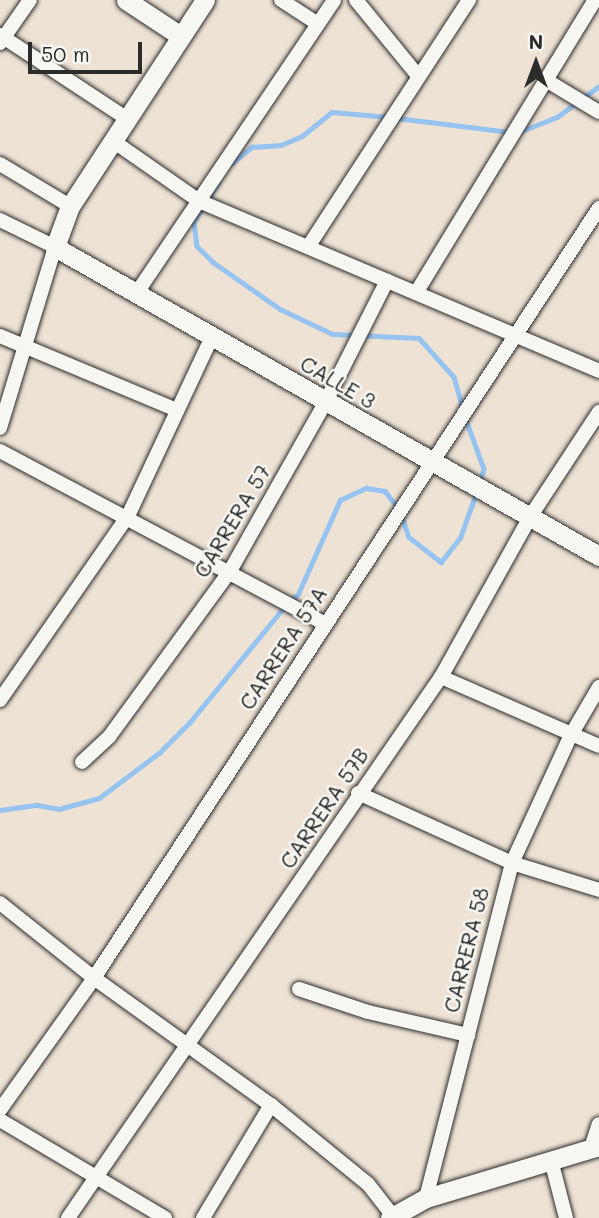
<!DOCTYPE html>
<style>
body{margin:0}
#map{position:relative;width:599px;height:1218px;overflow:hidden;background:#eee2d4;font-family:Mali,sans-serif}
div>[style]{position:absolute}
.stream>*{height:4.5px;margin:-2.25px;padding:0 2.25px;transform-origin:2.25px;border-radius:2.25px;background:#96c3f0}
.roads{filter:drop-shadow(0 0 2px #2b2b2b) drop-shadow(0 0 2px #2b2b2b)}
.street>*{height:14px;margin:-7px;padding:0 7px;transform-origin:7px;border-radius:7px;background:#f6f6f2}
.secondary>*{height:19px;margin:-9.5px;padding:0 9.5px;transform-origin:9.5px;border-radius:9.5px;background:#f6f6f2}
span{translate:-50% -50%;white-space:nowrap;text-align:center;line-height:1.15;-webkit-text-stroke:5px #f6f6f2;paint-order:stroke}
.street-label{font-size:21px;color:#2b2b2b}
.north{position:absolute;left:501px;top:28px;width:70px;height:70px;-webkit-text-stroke:5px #f6f6f2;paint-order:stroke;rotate:0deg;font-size:19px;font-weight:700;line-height:28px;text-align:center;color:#2b2b2b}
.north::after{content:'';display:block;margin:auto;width:24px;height:32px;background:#2b2b2b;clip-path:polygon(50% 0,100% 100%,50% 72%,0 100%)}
.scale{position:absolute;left:28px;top:42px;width:114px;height:32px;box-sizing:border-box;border:4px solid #2b2b2b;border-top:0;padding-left:9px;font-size:21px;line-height:24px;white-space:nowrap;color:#2b2b2b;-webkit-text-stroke:5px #f6f6f2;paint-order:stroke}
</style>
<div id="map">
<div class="stream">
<i style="left:397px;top:118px;width:114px;rotate:7.1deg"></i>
<i style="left:519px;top:132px;width:41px;rotate:-21.5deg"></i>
<i style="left:557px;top:117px;width:52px;rotate:-36.4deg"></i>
<i style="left:232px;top:163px;width:26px;rotate:-39deg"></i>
<i style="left:252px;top:147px;width:29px;rotate:-4deg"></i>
<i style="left:281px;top:145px;width:23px;rotate:-23deg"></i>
<i style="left:302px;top:136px;width:38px;rotate:-39deg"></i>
<i style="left:332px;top:112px;width:57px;rotate:5deg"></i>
<i style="left:219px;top:182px;width:47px;rotate:122deg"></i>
<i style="left:194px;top:222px;width:24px;rotate:83deg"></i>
<i style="left:197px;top:246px;width:23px;rotate:45deg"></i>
<i style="left:213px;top:262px;width:82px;rotate:35deg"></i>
<i style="left:280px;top:309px;width:59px;rotate:25.3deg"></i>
<i style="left:333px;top:334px;width:86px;rotate:2.7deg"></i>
<i style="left:419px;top:338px;width:52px;rotate:48.1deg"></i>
<i style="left:454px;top:377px;width:33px;rotate:74deg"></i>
<i style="left:465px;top:417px;width:55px;rotate:69.9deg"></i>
<i style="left:484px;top:469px;width:13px;rotate:108deg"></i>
<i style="left:290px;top:601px;width:11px;rotate:-41deg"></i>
<i style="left:298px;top:594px;width:103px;rotate:-65.9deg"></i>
<i style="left:340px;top:500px;width:29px;rotate:-25deg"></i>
<i style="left:366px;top:488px;width:19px;rotate:9deg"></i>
<i style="left:385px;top:491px;width:24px;rotate:52deg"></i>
<i style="left:400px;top:510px;width:28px;rotate:72deg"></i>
<i style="left:409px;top:537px;width:41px;rotate:38deg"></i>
<i style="left:441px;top:562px;width:31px;rotate:-52deg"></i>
<i style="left:460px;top:538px;width:48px;rotate:-70.4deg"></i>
<i style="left:0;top:810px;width:37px;rotate:-8deg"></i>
<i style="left:37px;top:805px;width:22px;rotate:10deg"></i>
<i style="left:59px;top:809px;width:41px;rotate:-15.4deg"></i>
<i style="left:99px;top:798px;width:75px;rotate:-36.9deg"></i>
<i style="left:159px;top:753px;width:44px;rotate:-45deg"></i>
<i style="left:190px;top:722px;width:149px;rotate:-50.7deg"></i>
</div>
<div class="roads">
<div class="street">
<i style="left:281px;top:0;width:44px;rotate:33deg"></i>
<i style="left:356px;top:0;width:99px;rotate:50.7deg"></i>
<i style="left:0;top:35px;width:151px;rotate:33.4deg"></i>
<i style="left:0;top:43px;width:52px;rotate:-55.1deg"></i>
<i style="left:546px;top:80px;width:62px;rotate:31.1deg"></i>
<i style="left:113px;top:141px;width:105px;rotate:34.9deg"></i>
<i style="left:199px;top:201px;width:435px;rotate:23deg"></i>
<i style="left:0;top:164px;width:82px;rotate:31deg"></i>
<i style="left:0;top:220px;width:61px;rotate:26.1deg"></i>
<i style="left:55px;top:247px;width:189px;rotate:106.9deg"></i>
<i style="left:308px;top:247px;width:295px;rotate:-56.9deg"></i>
<i style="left:416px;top:293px;width:343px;rotate:-58.6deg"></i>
<i style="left:136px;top:294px;width:354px;rotate:-56deg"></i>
<i style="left:0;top:336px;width:192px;rotate:22.7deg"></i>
<i style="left:0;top:451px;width:367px;rotate:28deg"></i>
<i style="left:441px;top:677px;width:172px;rotate:23.6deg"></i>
<i style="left:0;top:700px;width:224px;rotate:-55.2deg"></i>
<i style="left:128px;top:516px;width:198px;rotate:-64.9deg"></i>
<i style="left:82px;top:762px;width:37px;rotate:-43deg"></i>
<i style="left:109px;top:737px;width:205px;rotate:-53.9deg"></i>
<i style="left:230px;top:571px;width:195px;rotate:-60.5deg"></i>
<i style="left:326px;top:401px;width:135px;rotate:-63.1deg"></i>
<i style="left:358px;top:793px;width:169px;rotate:24.4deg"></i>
<i style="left:512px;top:863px;width:91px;rotate:17.2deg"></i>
<i style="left:0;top:903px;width:120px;rotate:38.6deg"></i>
<i style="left:94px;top:978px;width:218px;rotate:35.7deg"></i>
<i style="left:271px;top:1105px;width:125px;rotate:39.2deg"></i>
<i style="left:368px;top:1184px;width:39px;rotate:52deg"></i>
<i style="left:299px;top:989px;width:73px;rotate:18.4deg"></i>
<i style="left:368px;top:1012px;width:103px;rotate:13deg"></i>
<i style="left:0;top:1110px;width:162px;rotate:-54.5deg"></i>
<i style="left:94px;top:978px;width:921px;rotate:-56.74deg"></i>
<i style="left:0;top:1120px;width:192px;rotate:30.7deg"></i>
<i style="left:591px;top:1148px;width:25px;rotate:-72deg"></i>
<i style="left:551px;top:1160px;width:60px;rotate:75.5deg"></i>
<i style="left:426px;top:1198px;width:346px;rotate:-75.6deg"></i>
<i style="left:512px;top:863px;width:141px;rotate:-65.3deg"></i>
<i style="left:571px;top:735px;width:56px;rotate:-59.7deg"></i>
<i style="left:68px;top:1218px;width:657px;rotate:-55.42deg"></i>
<i style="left:441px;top:677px;width:183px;rotate:-60.9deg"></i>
<i style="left:530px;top:517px;width:126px;rotate:-56.7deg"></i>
<i style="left:203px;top:1218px;width:132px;rotate:-59deg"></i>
</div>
<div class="secondary">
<i style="left:126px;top:0;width:64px;rotate:33.4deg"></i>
<i style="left:205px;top:0;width:246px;rotate:123.2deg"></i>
<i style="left:70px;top:206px;width:44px;rotate:110.1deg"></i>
<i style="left:55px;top:247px;width:626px;rotate:29.6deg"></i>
<i style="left:390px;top:1218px;width:41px;rotate:-29.1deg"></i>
<i style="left:426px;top:1198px;width:181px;rotate:-16.7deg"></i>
</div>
</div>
<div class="street-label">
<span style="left:338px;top:382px;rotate:30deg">CALLE 3</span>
<span style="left:232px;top:521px;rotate:-59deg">CARRERA 57</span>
<span style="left:283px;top:648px;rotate:-57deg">CARRERA 57A</span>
<span style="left:324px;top:808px;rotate:-56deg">CARRERA 57B</span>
<span style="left:466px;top:950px;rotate:-76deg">CARRERA 58</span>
</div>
<div class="north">N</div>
<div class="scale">50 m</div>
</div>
